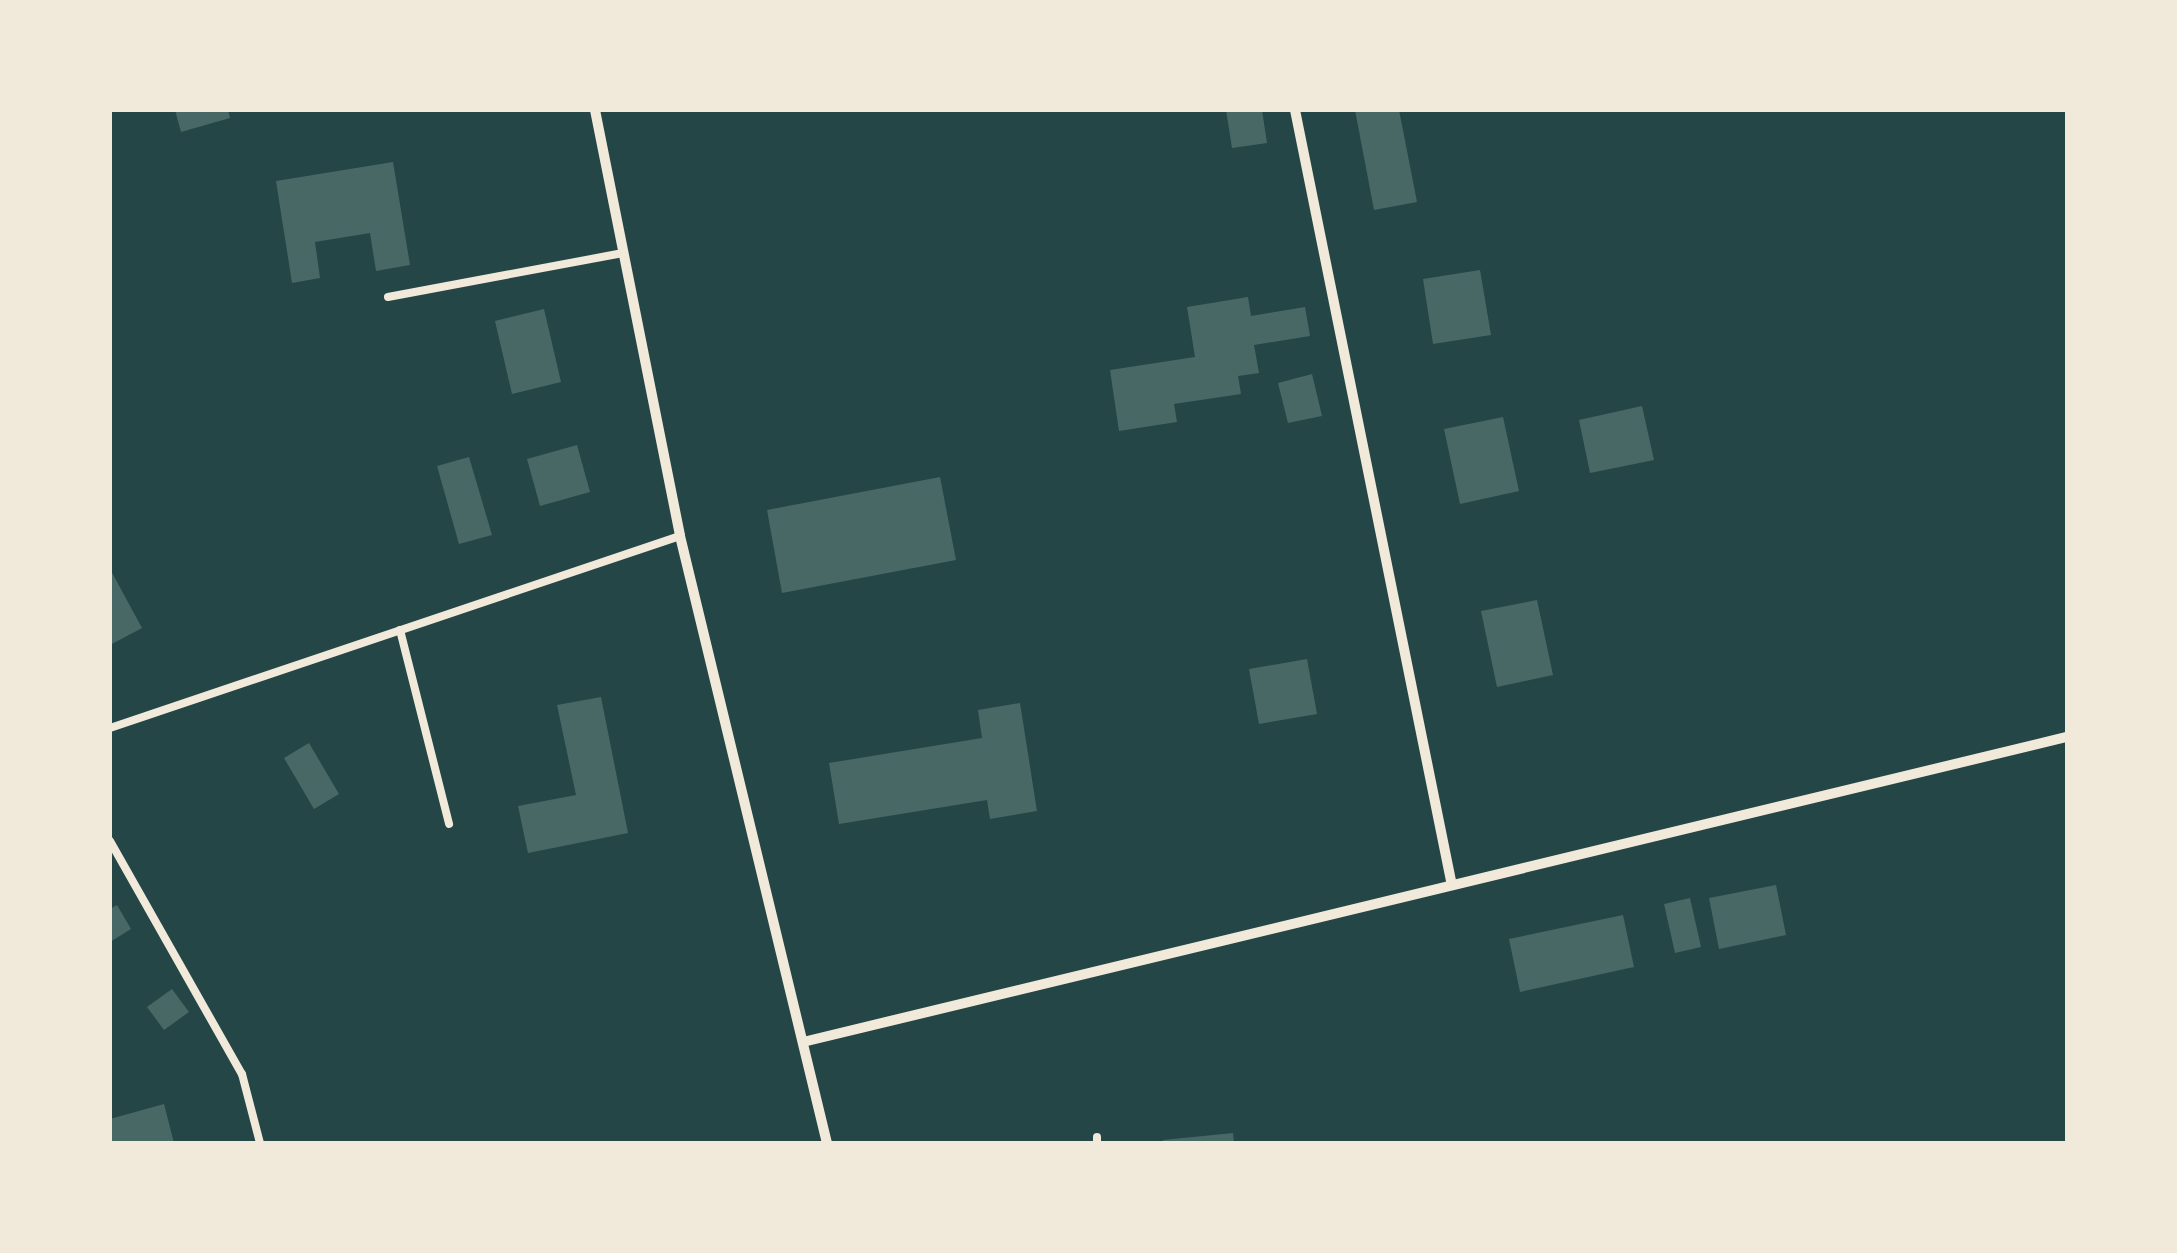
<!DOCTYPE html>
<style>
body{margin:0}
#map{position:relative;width:2177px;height:1253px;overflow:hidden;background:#0f3d3e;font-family:Overpass,sans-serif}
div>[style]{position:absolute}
.green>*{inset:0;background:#244646}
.building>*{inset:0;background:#486865}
.service>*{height:8px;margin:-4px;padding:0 4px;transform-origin:4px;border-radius:4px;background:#f1e9da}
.minor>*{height:10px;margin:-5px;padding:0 5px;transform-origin:5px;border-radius:5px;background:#f1e9da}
span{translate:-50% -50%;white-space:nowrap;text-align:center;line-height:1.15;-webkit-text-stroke:8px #f1e9da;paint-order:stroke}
.frame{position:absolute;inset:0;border:112px solid #f1e9da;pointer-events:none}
</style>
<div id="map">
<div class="green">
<i style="clip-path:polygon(110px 110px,2067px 110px,2067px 1143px,110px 1143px)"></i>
</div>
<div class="building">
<i style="clip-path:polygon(175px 110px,228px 110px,230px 118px,181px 132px)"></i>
<i style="clip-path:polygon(1226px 110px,1262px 110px,1267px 143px,1232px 148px)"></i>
<i style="clip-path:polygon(1355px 110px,1399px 110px,1417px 202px,1374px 210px)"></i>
<i style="clip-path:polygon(393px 162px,410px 265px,376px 271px,370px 233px,315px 242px,320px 278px,292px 283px,276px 181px)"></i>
<i style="clip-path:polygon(1480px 270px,1491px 335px,1433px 344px,1423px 279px)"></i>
<i style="clip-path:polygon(1248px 297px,1251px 316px,1305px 307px,1310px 336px,1254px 345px,1259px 373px,1238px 376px,1241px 394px,1174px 404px,1177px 422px,1119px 431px,1110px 370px,1195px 357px,1187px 307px)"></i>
<i style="clip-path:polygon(544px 309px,561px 382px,512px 394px,495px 321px)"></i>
<i style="clip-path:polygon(1312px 374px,1322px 416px,1288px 423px,1278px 383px)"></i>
<i style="clip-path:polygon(1642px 406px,1654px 460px,1590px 473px,1579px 420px)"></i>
<i style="clip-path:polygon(1503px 417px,1519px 491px,1460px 504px,1444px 429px)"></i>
<i style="clip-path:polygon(577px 445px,590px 492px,540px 506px,527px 459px)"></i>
<i style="clip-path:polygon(469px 457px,492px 535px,459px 544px,437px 466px)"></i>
<i style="clip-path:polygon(940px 477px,956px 560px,782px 593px,767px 510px)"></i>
<i style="clip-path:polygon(110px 569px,142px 628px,110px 645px)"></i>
<i style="clip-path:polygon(1537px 600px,1553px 675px,1497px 687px,1481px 611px)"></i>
<i style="clip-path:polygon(1307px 659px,1317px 714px,1259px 724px,1249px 669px)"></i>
<i style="clip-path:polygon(601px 697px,628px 833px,528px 853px,518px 806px,576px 795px,557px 705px)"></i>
<i style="clip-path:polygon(1020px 703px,1037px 811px,990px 819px,987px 800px,839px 824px,829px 763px,982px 738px,978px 710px)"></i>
<i style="clip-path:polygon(309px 743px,339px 794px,314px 809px,284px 758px)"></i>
<i style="clip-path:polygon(1776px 885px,1786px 935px,1719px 949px,1709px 898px)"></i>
<i style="clip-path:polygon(1690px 898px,1701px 947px,1675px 953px,1664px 904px)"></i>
<i style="clip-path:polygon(117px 905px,131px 929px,110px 942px,110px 909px)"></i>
<i style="clip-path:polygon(1623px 915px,1634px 967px,1520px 992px,1509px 939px)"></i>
<i style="clip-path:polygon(172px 989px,189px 1012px,164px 1030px,147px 1007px)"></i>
<i style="clip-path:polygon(164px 1104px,174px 1143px,110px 1143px,110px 1119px)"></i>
<i style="clip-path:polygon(1233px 1133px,1234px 1143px,1163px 1143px,1163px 1140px)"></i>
</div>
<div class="service">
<i style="left:388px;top:297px;width:239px;rotate:-10.6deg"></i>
<i style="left:400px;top:630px;width:200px;rotate:75.8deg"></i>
<i style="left:110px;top:728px;width:601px;rotate:-18.62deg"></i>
<i style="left:110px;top:841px;width:268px;rotate:60.5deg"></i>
<i style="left:242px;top:1074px;width:71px;rotate:75.4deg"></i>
<i style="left:1097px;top:1137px;width:6px;rotate:90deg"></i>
</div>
<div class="minor">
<i style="left:595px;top:110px;width:434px;rotate:78.7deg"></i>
<i style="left:680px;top:536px;width:625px;rotate:76.39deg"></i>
<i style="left:1295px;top:110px;width:787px;rotate:78.56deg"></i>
<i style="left:803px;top:1042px;width:1300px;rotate:-13.57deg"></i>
</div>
<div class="frame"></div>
</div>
